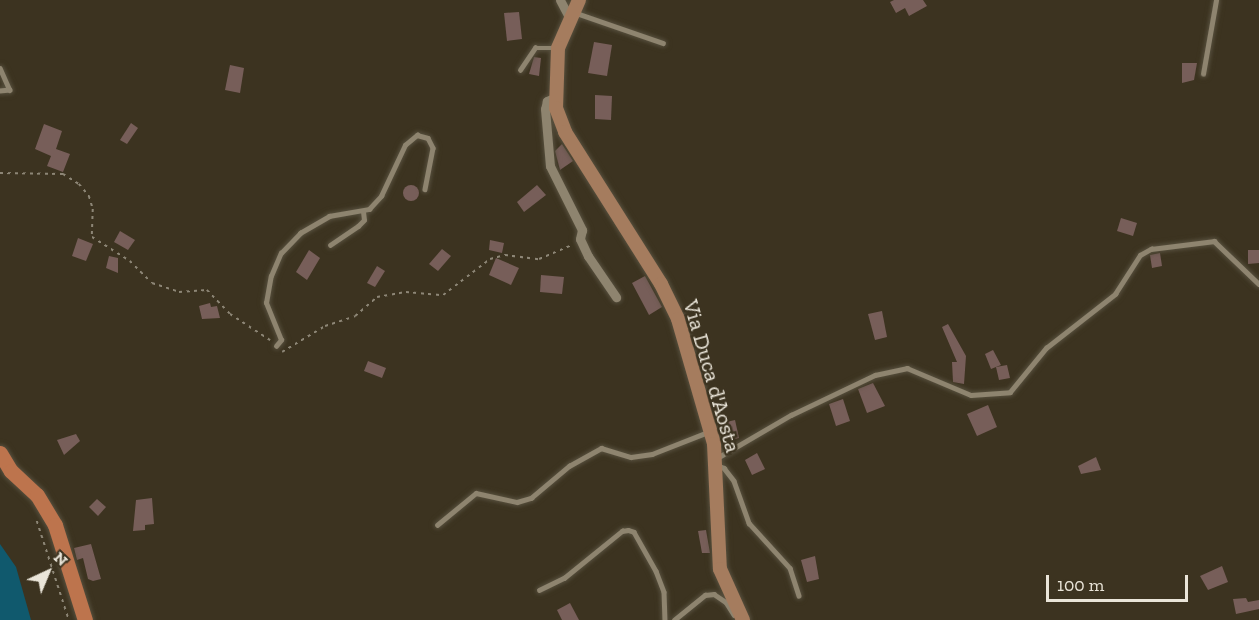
<!DOCTYPE html>
<style>
body{margin:0}
#map{position:relative;width:1259px;height:620px;overflow:hidden;background:#3c3320;font-family:"Zilla Slab",serif}
div>[style]{position:absolute}
.water>*{inset:0;background:#10596d}
.building>*{inset:0;background:#775e59}
.round{border-radius:50%}
.path>*{height:1.5px;margin-top:-0.75px;transform-origin:0;background:repeating-linear-gradient(90deg,#8d8676 0 3px,transparent 0 7.5px)}
.roads{filter:drop-shadow(0 0 2px #57503e) drop-shadow(0 0 2px #57503e)}
.lane>*{height:4.5px;margin:-2.25px;padding:0 2.25px;transform-origin:2.25px;border-radius:2.25px;background:#8e846f}
.street>*{height:9px;margin:-4.5px;padding:0 4.5px;transform-origin:4.5px;border-radius:4.5px;background:#8e846f}
.secondary>*{height:14px;margin:-7px;padding:0 7px;transform-origin:7px;border-radius:7px;background:#a57c5e}
.primary>*{height:15px;margin:-7.5px;padding:0 7.5px;transform-origin:7.5px;border-radius:7.5px;background:#bd744d}
span{translate:-50% -50%;white-space:nowrap;text-align:center;line-height:1.15;-webkit-text-stroke:5px #3c3320;paint-order:stroke}
.street-label{font-size:22px;color:#eae5d9}
.north{position:absolute;left:18px;top:542px;width:60px;height:60px;-webkit-text-stroke:4px #3c3320;paint-order:stroke;rotate:44deg;font-size:16px;font-weight:700;line-height:24px;text-align:center;color:#eae5d9}
.north::after{content:'';display:block;margin:auto;width:21px;height:27px;background:#eae5d9;clip-path:polygon(50% 0,100% 100%,50% 72%,0 100%)}
.scale{position:absolute;left:1046px;top:575px;width:142px;height:27px;box-sizing:border-box;border:3px solid #eae5d9;border-top:0;padding-left:8px;font-size:18px;line-height:21px;white-space:nowrap;color:#eae5d9;-webkit-text-stroke:4px #3c3320;paint-order:stroke}
</style>
<div id="map">
<div class="water">
<i style="clip-path:polygon(0 544px,16px 567px,31px 620px,0 620px)"></i>
</div>
<div class="building">
<i style="clip-path:polygon(894px 0,923px 0,927px 6px,909px 16px,905px 8px,896px 13px,890px 2px)"></i>
<i style="clip-path:polygon(519px 12px,522px 39px,507px 41px,504px 13px)"></i>
<i style="clip-path:polygon(594px 42px,612px 45px,607px 76px,588px 73px)"></i>
<i style="clip-path:polygon(534px 57px,541px 58px,539px 76px,529px 74px)"></i>
<i style="clip-path:polygon(1182px 63px,1197px 63px,1194px 80px,1182px 83px)"></i>
<i style="clip-path:polygon(230px 65px,244px 68px,240px 93px,225px 90px)"></i>
<i style="clip-path:polygon(595px 95px,612px 96px,611px 120px,595px 119px)"></i>
<i style="clip-path:polygon(131px 123px,138px 128px,127px 144px,120px 140px)"></i>
<i style="clip-path:polygon(44px 124px,62px 131px,56px 149px,70px 154px,63px 172px,47px 166px,51px 156px,35px 149px)"></i>
<i style="clip-path:polygon(562px 144px,573px 161px,560px 170px,555px 151px)"></i>
<i style="clip-path:polygon(537px 185px,546px 195px,524px 212px,517px 202px)"></i>
<i class="round" style="left:403px;top:185px;width:16px;height:16px"></i>
<i style="clip-path:polygon(1121px 218px,1137px 223px,1133px 236px,1117px 231px)"></i>
<i style="clip-path:polygon(120px 231px,135px 240px,128px 250px,114px 242px)"></i>
<i style="clip-path:polygon(78px 238px,93px 244px,86px 261px,72px 256px)"></i>
<i style="clip-path:polygon(490px 240px,504px 243px,502px 253px,489px 250px)"></i>
<i style="clip-path:polygon(442px 249px,451px 256px,438px 271px,429px 264px)"></i>
<i style="clip-path:polygon(309px 250px,320px 258px,307px 280px,296px 272px)"></i>
<i style="clip-path:polygon(1248px 250px,1259px 250px,1259px 263px,1248px 264px)"></i>
<i style="clip-path:polygon(1160px 253px,1162px 266px,1152px 268px,1150px 255px)"></i>
<i style="clip-path:polygon(109px 256px,118px 258px,118px 273px,106px 268px)"></i>
<i style="clip-path:polygon(496px 258px,519px 268px,511px 285px,489px 275px)"></i>
<i style="clip-path:polygon(377px 266px,385px 271px,375px 287px,367px 283px)"></i>
<i style="clip-path:polygon(541px 275px,564px 277px,562px 294px,540px 292px)"></i>
<i style="clip-path:polygon(645px 276px,662px 307px,649px 315px,632px 283px)"></i>
<i style="clip-path:polygon(210px 303px,211px 307px,217px 306px,220px 318px,202px 319px,199px 306px)"></i>
<i style="clip-path:polygon(882px 311px,887px 337px,875px 340px,868px 314px)"></i>
<i style="clip-path:polygon(948px 324px,966px 356px,964px 384px,953px 382px,952px 362px,957px 362px,942px 327px)"></i>
<i style="clip-path:polygon(993px 350px,1001px 365px,991px 369px,985px 354px)"></i>
<i style="clip-path:polygon(368px 361px,386px 368px,382px 378px,364px 371px)"></i>
<i style="clip-path:polygon(1007px 365px,1010px 378px,999px 380px,996px 367px)"></i>
<i style="clip-path:polygon(873px 383px,885px 406px,867px 413px,858px 389px)"></i>
<i style="clip-path:polygon(843px 399px,850px 421px,836px 426px,829px 404px)"></i>
<i style="clip-path:polygon(988px 405px,997px 427px,977px 436px,967px 414px)"></i>
<i style="clip-path:polygon(735px 420px,739px 438px,726px 441px,722px 423px)"></i>
<i style="clip-path:polygon(76px 434px,80px 441px,64px 455px,57px 440px)"></i>
<i style="clip-path:polygon(757px 453px,765px 469px,752px 475px,745px 460px)"></i>
<i style="clip-path:polygon(1096px 457px,1101px 470px,1081px 474px,1078px 466px)"></i>
<i style="clip-path:polygon(152px 498px,154px 524px,145px 525px,145px 530px,133px 531px,136px 500px)"></i>
<i style="clip-path:polygon(97px 499px,106px 507px,98px 516px,89px 507px)"></i>
<i style="clip-path:polygon(706px 530px,710px 553px,702px 553px,698px 531px)"></i>
<i style="clip-path:polygon(91px 544px,101px 579px,93px 581px,88px 579px,83px 558px,77px 560px,74px 548px)"></i>
<i style="clip-path:polygon(815px 556px,819px 579px,807px 582px,801px 560px)"></i>
<i style="clip-path:polygon(1222px 566px,1228px 582px,1208px 590px,1200px 576px)"></i>
<i style="clip-path:polygon(1246px 598px,1248px 602px,1259px 600px,1259px 609px,1236px 614px,1233px 599px)"></i>
<i style="clip-path:polygon(570px 603px,579px 620px,562px 620px,557px 610px)"></i>
</div>
<div class="path">
<i style="left:0;top:173px;width:63px;rotate:0.9deg"></i>
<i style="left:63px;top:174px;width:19px;rotate:32deg"></i>
<i style="left:79px;top:184px;width:16px;rotate:50deg"></i>
<i style="left:89px;top:196px;width:14px;rotate:73deg"></i>
<i style="left:93px;top:209px;width:28px;rotate:92deg"></i>
<i style="left:92px;top:237px;width:45px;rotate:32.3deg"></i>
<i style="left:130px;top:261px;width:31px;rotate:45deg"></i>
<i style="left:152px;top:283px;width:28px;rotate:18deg"></i>
<i style="left:179px;top:292px;width:28px;rotate:-4deg"></i>
<i style="left:207px;top:290px;width:33px;rotate:46deg"></i>
<i style="left:230px;top:314px;width:48px;rotate:33deg"></i>
<i style="left:282px;top:352px;width:50px;rotate:-31.2deg"></i>
<i style="left:325px;top:326px;width:32px;rotate:-18deg"></i>
<i style="left:355px;top:316px;width:29px;rotate:-41deg"></i>
<i style="left:377px;top:297px;width:29px;rotate:-10deg"></i>
<i style="left:406px;top:292px;width:37px;rotate:5deg"></i>
<i style="left:443px;top:295px;width:59px;rotate:-37.5deg"></i>
<i style="left:490px;top:259px;width:16px;rotate:-15deg"></i>
<i style="left:505px;top:255px;width:34px;rotate:7deg"></i>
<i style="left:539px;top:259px;width:36px;rotate:-23deg"></i>
<i style="left:37px;top:521px;width:104px;rotate:72.1deg"></i>
</div>
<div class="roads">
<div class="lane">
<i style="left:576px;top:13px;width:92px;rotate:19deg"></i>
<i style="left:0;top:68px;width:24px;rotate:66deg"></i>
<i style="left:10px;top:90px;width:10px;rotate:174deg"></i>
<i style="left:520px;top:70px;width:27px;rotate:-56deg"></i>
<i style="left:535px;top:48px;width:21px"></i>
<i style="left:1203px;top:74px;width:75px;rotate:-80deg"></i>
<i style="left:330px;top:245px;width:34px;rotate:-34deg"></i>
<i style="left:358px;top:226px;width:8px;rotate:-45deg"></i>
<i style="left:364px;top:220px;width:8px;rotate:-97deg"></i>
<i style="left:276px;top:346px;width:8px;rotate:-50deg"></i>
<i style="left:281px;top:340px;width:40px;rotate:-112deg"></i>
<i style="left:266px;top:303px;width:27px;rotate:-80deg"></i>
<i style="left:271px;top:276px;width:25px;rotate:-67deg"></i>
<i style="left:281px;top:253px;width:28px;rotate:-46deg"></i>
<i style="left:300px;top:233px;width:34px;rotate:-30deg"></i>
<i style="left:329px;top:216px;width:41px;rotate:-9.9deg"></i>
<i style="left:369px;top:209px;width:18px;rotate:-47deg"></i>
<i style="left:381px;top:196px;width:56px;rotate:-64.8deg"></i>
<i style="left:405px;top:145px;width:16px;rotate:-40deg"></i>
<i style="left:417px;top:135px;width:11px;rotate:15deg"></i>
<i style="left:428px;top:138px;width:11px;rotate:63deg"></i>
<i style="left:433px;top:148px;width:42px;rotate:101deg"></i>
<i style="left:717px;top:458px;width:86px;rotate:-30.2deg"></i>
<i style="left:791px;top:415px;width:93px;rotate:-25.5deg"></i>
<i style="left:875px;top:375px;width:33px;rotate:-12deg"></i>
<i style="left:907px;top:368px;width:69px;rotate:22.9deg"></i>
<i style="left:971px;top:395px;width:39px;rotate:-4deg"></i>
<i style="left:1010px;top:392px;width:57px;rotate:-50.7deg"></i>
<i style="left:1046px;top:348px;width:88px;rotate:-38deg"></i>
<i style="left:1115px;top:294px;width:46px;rotate:-57.3deg"></i>
<i style="left:1140px;top:255px;width:13px;rotate:-29deg"></i>
<i style="left:1151px;top:249px;width:64px;rotate:-7.2deg"></i>
<i style="left:1214px;top:241px;width:62px;rotate:43.7deg"></i>
<i style="left:717px;top:465px;width:8px;rotate:23deg"></i>
<i style="left:724px;top:468px;width:16px;rotate:52deg"></i>
<i style="left:734px;top:481px;width:45px;rotate:70.3deg"></i>
<i style="left:749px;top:523px;width:61px;rotate:47.7deg"></i>
<i style="left:790px;top:568px;width:29px;rotate:72deg"></i>
<i style="left:437px;top:525px;width:50px;rotate:-39.4deg"></i>
<i style="left:476px;top:493px;width:42px;rotate:12.4deg"></i>
<i style="left:517px;top:502px;width:15px;rotate:-16deg"></i>
<i style="left:531px;top:498px;width:50px;rotate:-40.1deg"></i>
<i style="left:569px;top:466px;width:37px;rotate:-29deg"></i>
<i style="left:601px;top:448px;width:31px;rotate:17deg"></i>
<i style="left:631px;top:457px;width:21px;rotate:-8deg"></i>
<i style="left:652px;top:454px;width:60px;rotate:-21.4deg"></i>
<i style="left:539px;top:590px;width:28px;rotate:-26deg"></i>
<i style="left:564px;top:578px;width:75px;rotate:-39deg"></i>
<i style="left:622px;top:531px;width:6px;rotate:-9deg"></i>
<i style="left:628px;top:530px;width:6px;rotate:18deg"></i>
<i style="left:634px;top:532px;width:45px;rotate:60.6deg"></i>
<i style="left:656px;top:571px;width:22px;rotate:69deg"></i>
<i style="left:664px;top:592px;width:28px;rotate:88deg"></i>
<i style="left:674px;top:620px;width:40px;rotate:-39deg"></i>
<i style="left:705px;top:595px;width:9px;rotate:-6deg"></i>
<i style="left:714px;top:594px;width:14px;rotate:34deg"></i>
<i style="left:726px;top:602px;width:15px;rotate:58deg"></i>
</div>
<div class="street">
<i style="left:560px;top:0;width:21px;rotate:62deg"></i>
<i style="left:554px;top:98px;width:8px;rotate:157deg"></i>
<i style="left:547px;top:101px;width:8px;rotate:104deg"></i>
<i style="left:545px;top:109px;width:57px;rotate:85deg"></i>
<i style="left:550px;top:166px;width:72px;rotate:63.4deg"></i>
<i style="left:582px;top:230px;width:9px;rotate:103deg"></i>
<i style="left:580px;top:239px;width:19px;rotate:65deg"></i>
<i style="left:588px;top:256px;width:50px;rotate:55.7deg"></i>
</div>
<div class="secondary">
<i style="left:579px;top:0;width:52px;rotate:113.6deg"></i>
<i style="left:558px;top:48px;width:60px;rotate:91.9deg"></i>
<i style="left:556px;top:108px;width:26px;rotate:69deg"></i>
<i style="left:565px;top:132px;width:180px;rotate:57.7deg"></i>
<i style="left:661px;top:284px;width:39px;rotate:64deg"></i>
<i style="left:678px;top:319px;width:130px;rotate:73.9deg"></i>
<i style="left:714px;top:444px;width:125px;rotate:87.3deg"></i>
<i style="left:720px;top:569px;width:56px;rotate:65.7deg"></i>
</div>
<div class="primary">
<i style="left:0;top:453px;width:21px;rotate:59deg"></i>
<i style="left:11px;top:471px;width:35px;rotate:43deg"></i>
<i style="left:37px;top:495px;width:35px;rotate:59deg"></i>
<i style="left:55px;top:525px;width:100px;rotate:72.5deg"></i>
</div>
</div>
<div class="street-label">
<span style="left:712px;top:376px;rotate:74deg">Via Duca d'Aosta</span>
</div>
<div class="north">N</div>
<div class="scale">100 m</div>
</div>
